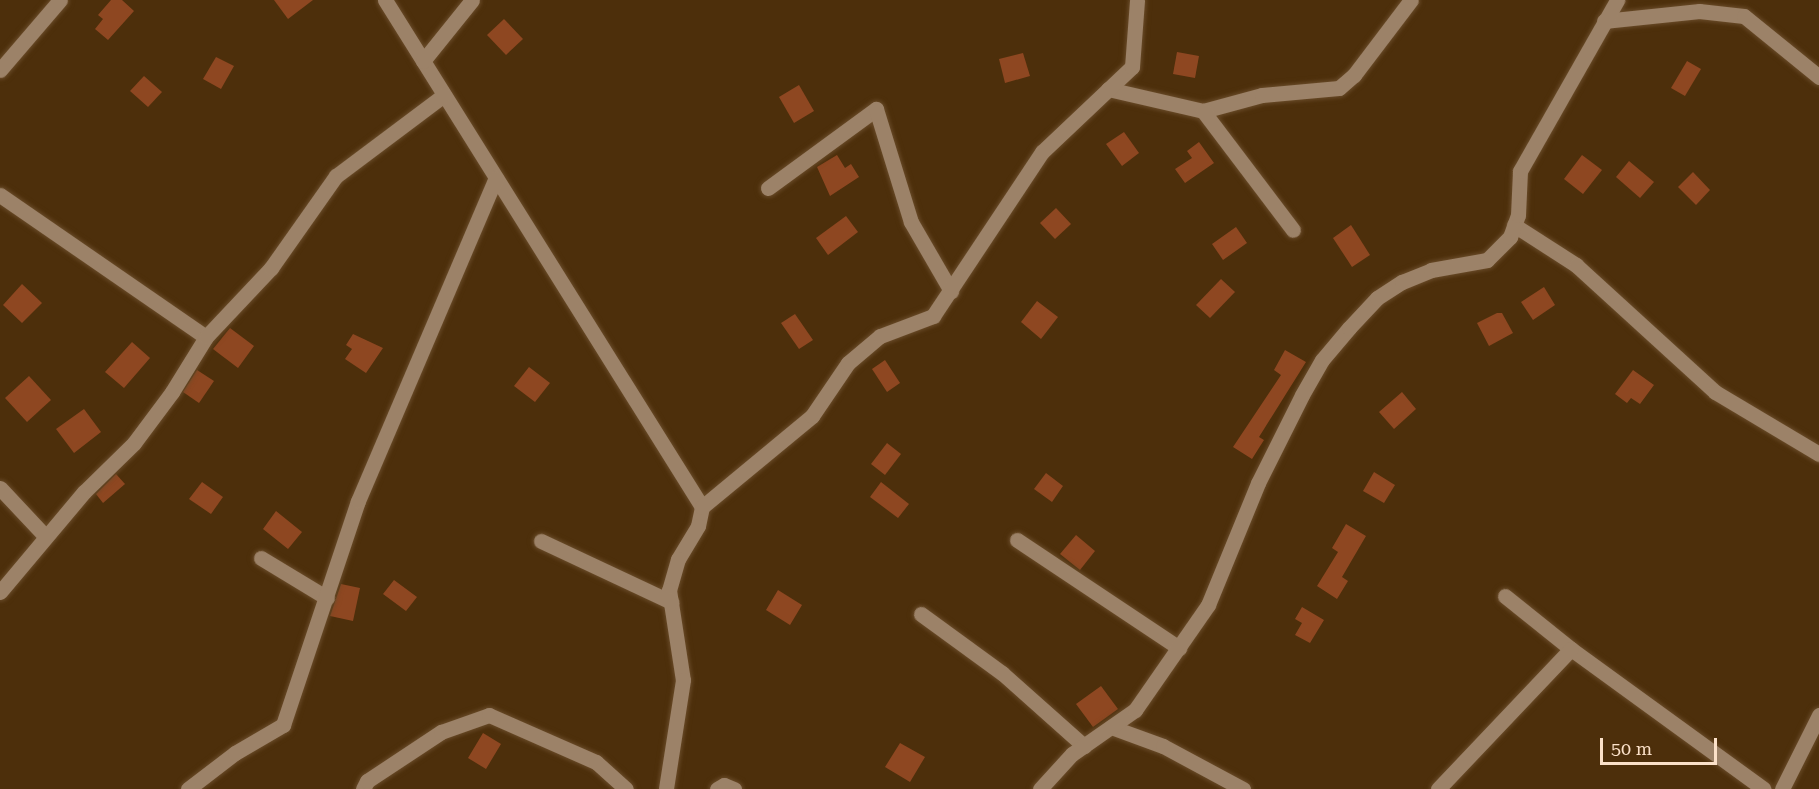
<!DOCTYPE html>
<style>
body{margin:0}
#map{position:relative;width:1819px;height:789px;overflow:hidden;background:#4d2f0b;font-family:"Roboto Serif",serif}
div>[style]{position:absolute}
.building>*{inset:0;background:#8e4721}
.roads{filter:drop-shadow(0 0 2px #694b29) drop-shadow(0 0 2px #694b29)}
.minor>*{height:15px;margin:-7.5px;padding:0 7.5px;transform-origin:7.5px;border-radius:7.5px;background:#9c8268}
span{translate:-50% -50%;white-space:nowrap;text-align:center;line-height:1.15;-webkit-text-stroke:4.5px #4d2f0b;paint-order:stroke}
.scale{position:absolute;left:1600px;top:738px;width:117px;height:27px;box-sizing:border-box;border:3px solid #fbe1c9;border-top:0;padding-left:8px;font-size:18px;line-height:21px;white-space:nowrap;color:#fbe1c9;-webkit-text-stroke:4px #4d2f0b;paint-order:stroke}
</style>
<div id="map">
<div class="building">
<i style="clip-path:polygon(111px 0,122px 0,134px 11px,108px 40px,95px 29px,103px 19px,98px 15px)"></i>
<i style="clip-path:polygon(274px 0,313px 0,288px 19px)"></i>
<i style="clip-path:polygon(504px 19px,523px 39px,506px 55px,487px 35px)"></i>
<i style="clip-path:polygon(1177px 52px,1199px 56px,1195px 78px,1173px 74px)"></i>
<i style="clip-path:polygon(1023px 53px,1030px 76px,1005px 83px,999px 59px)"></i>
<i style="clip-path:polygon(216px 57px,234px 66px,221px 89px,203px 79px)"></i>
<i style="clip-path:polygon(1687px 61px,1701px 69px,1685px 96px,1671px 88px)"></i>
<i style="clip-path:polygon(144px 76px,162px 92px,148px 107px,130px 91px)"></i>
<i style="clip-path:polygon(799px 85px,814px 111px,794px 123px,779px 97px)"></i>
<i style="clip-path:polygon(1124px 132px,1139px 153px,1122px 166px,1106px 144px)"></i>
<i style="clip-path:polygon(1199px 142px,1214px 163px,1185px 183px,1175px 169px,1192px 158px,1187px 151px)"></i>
<i style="clip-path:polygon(837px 155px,845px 168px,851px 164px,859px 177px,830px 196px,817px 167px)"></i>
<i style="clip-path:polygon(1582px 155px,1602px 170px,1583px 194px,1564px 179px)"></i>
<i style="clip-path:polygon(1629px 161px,1654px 182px,1640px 198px,1616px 177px)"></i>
<i style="clip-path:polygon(1693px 172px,1710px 190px,1696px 205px,1678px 187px)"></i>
<i style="clip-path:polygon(1056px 208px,1071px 224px,1055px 239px,1040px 223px)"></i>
<i style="clip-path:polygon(846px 216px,858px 232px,828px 255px,816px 238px)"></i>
<i style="clip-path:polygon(1351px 225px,1370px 255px,1352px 267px,1333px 238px)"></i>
<i style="clip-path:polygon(1236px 227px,1247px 243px,1223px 260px,1212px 244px)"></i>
<i style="clip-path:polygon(1221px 279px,1235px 292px,1210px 318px,1196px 305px)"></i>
<i style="clip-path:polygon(22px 284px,42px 303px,22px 323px,3px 305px)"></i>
<i style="clip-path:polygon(1544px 287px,1555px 305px,1533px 320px,1521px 302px)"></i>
<i style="clip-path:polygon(1037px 301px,1058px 317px,1041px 339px,1021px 322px)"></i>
<i style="clip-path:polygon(1497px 313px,1502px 313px,1513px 333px,1489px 346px,1477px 323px)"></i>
<i style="clip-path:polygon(795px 314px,813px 340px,799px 349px,781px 323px)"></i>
<i style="clip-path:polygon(230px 328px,254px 346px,238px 368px,213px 349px)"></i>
<i style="clip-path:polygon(353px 334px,383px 348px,366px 373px,345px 359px,352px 349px,346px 345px)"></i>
<i style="clip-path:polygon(132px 342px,150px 358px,124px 388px,105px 372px)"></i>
<i style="clip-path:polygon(1285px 350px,1306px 362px,1259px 437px,1264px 440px,1252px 459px,1233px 447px,1281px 375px,1274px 370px)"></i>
<i style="clip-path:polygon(885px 360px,900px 383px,887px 392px,872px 369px)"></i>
<i style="clip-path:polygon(529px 367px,550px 383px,535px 402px,514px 386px)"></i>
<i style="clip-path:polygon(197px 370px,214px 381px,199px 403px,183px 392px)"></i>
<i style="clip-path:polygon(1633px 370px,1654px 385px,1640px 404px,1631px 398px,1627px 403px,1615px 394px)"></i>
<i style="clip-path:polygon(29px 376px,51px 400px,27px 422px,5px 398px)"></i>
<i style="clip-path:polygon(1402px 392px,1416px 409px,1394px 429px,1379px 412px)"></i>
<i style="clip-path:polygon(84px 409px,101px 432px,74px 453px,56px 429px)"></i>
<i style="clip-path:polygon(887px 443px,901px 454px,885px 475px,871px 464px)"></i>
<i style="clip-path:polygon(1374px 472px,1395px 485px,1384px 503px,1363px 491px)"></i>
<i style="clip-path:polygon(1046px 473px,1063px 486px,1052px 502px,1034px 489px)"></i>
<i style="clip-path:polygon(116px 474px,125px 484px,103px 503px,96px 494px)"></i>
<i style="clip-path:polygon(202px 482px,223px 497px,211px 514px,189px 499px)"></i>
<i style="clip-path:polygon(881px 482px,909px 504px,898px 518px,870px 497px)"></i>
<i style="clip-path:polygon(276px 511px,302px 532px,288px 549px,263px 529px)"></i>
<i style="clip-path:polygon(1346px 524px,1366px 536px,1342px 577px,1348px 581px,1337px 599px,1317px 586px,1338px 552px,1332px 548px)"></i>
<i style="clip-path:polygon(1076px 535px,1095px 551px,1080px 570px,1060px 554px)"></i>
<i style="clip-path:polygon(394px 580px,417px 597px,406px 611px,383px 594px)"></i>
<i style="clip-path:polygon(341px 584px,360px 588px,353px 621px,330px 616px)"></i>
<i style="clip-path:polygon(778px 590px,802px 605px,790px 625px,766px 610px)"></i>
<i style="clip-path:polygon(1302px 607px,1324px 620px,1310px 643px,1295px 635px,1302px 623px,1295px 619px)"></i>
<i style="clip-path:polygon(1101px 686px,1118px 709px,1093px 727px,1076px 704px)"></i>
<i style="clip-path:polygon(483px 733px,501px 744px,486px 769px,468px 758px)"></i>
<i style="clip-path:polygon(900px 743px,925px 757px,910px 782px,885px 767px)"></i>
</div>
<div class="roads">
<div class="minor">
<i style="left:385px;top:0;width:598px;rotate:57.98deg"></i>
<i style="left:702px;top:507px;width:19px;rotate:102deg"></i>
<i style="left:698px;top:526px;width:39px;rotate:121deg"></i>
<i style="left:678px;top:559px;width:32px;rotate:106deg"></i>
<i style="left:669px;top:590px;width:91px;rotate:81.2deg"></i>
<i style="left:683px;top:680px;width:110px;rotate:98.9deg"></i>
<i style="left:1604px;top:21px;width:96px;rotate:-6deg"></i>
<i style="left:1699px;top:11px;width:45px;rotate:6.3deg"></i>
<i style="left:1744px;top:16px;width:97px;rotate:39.1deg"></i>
<i style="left:423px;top:61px;width:78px;rotate:-51.2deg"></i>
<i style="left:0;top:70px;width:92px;rotate:-49.4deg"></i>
<i style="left:1108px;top:89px;width:98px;rotate:13deg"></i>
<i style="left:1203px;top:111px;width:61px;rotate:-15.2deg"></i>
<i style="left:1262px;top:95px;width:77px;rotate:-5.2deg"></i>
<i style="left:1339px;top:88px;width:20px;rotate:-41deg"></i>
<i style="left:1354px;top:75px;width:94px;rotate:-52.8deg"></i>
<i style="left:1203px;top:111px;width:149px;rotate:52.9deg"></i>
<i style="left:768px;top:188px;width:134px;rotate:-36.2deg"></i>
<i style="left:876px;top:109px;width:118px;rotate:72.8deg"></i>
<i style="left:911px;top:222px;width:80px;rotate:59.9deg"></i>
<i style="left:0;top:195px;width:250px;rotate:34.6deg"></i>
<i style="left:1514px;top:225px;width:74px;rotate:32.8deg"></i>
<i style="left:1576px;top:265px;width:188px;rotate:42.4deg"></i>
<i style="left:1715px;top:392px;width:121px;rotate:30.8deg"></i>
<i style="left:0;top:488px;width:66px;rotate:46.8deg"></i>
<i style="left:702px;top:507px;width:143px;rotate:-39.6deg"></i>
<i style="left:812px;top:416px;width:64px;rotate:-55.8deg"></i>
<i style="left:848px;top:363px;width:42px;rotate:-40.2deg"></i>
<i style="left:880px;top:336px;width:57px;rotate:-20.7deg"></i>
<i style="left:933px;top:316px;width:197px;rotate:-56.4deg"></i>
<i style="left:1042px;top:152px;width:124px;rotate:-43.4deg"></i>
<i style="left:1132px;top:67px;width:67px;rotate:-85.7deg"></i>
<i style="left:1017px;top:540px;width:195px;rotate:33.7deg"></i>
<i style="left:541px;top:541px;width:144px;rotate:25.1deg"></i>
<i style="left:261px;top:558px;width:77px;rotate:31.2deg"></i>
<i style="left:0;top:592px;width:131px;rotate:-50deg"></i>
<i style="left:84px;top:492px;width:70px;rotate:-44.4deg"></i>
<i style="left:134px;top:443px;width:64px;rotate:-53.3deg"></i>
<i style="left:172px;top:392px;width:65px;rotate:-58.3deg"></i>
<i style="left:206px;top:337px;width:95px;rotate:-46.7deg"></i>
<i style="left:271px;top:268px;width:113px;rotate:-54.8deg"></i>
<i style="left:336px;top:176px;width:135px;rotate:-36.9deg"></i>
<i style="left:1505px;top:596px;width:85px;rotate:38.8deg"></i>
<i style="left:1571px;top:649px;width:238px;rotate:36deg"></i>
<i style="left:921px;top:614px;width:100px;rotate:36.1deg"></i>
<i style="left:1002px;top:673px;width:110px;rotate:41.7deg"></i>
<i style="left:1111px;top:727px;width:55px;rotate:20.1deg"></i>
<i style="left:1163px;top:746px;width:91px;rotate:28.3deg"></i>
<i style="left:188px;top:789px;width:59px;rotate:-37.5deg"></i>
<i style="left:235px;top:753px;width:56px;rotate:-30.3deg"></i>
<i style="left:283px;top:725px;width:236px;rotate:-71.5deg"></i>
<i style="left:358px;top:501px;width:351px;rotate:-66.9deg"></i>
<i style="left:363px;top:789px;width:9px;rotate:-63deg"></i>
<i style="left:367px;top:781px;width:89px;rotate:-33.5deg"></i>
<i style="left:441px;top:732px;width:51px;rotate:-19.5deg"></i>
<i style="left:489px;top:715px;width:117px;rotate:23.7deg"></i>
<i style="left:596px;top:762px;width:40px;rotate:42deg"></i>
<i style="left:717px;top:789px;width:8px;rotate:-30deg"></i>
<i style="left:724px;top:785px;width:11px;rotate:22deg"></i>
<i style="left:1040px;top:789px;width:47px;rotate:-47.6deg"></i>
<i style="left:1072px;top:754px;width:77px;rotate:-34.9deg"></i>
<i style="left:1135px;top:710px;width:128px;rotate:-55.2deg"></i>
<i style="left:1208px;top:605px;width:132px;rotate:-67.7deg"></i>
<i style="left:1258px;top:483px;width:98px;rotate:-63.4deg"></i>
<i style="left:1302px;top:395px;width:40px;rotate:-60.3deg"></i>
<i style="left:1322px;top:360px;width:42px;rotate:-49.8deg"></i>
<i style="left:1349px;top:328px;width:41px;rotate:-47deg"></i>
<i style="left:1377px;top:298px;width:30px;rotate:-33deg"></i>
<i style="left:1402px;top:282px;width:31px;rotate:-22deg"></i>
<i style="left:1431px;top:270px;width:57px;rotate:-10.1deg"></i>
<i style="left:1487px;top:260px;width:33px;rotate:-45deg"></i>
<i style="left:1510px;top:237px;width:23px;rotate:-70deg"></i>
<i style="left:1518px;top:215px;width:44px;rotate:-87.4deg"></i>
<i style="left:1520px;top:171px;width:197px;rotate:-60.4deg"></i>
<i style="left:1438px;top:789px;width:193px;rotate:-46.5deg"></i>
<i style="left:1782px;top:789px;width:83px;rotate:-63.4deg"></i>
</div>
</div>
<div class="scale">50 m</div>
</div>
